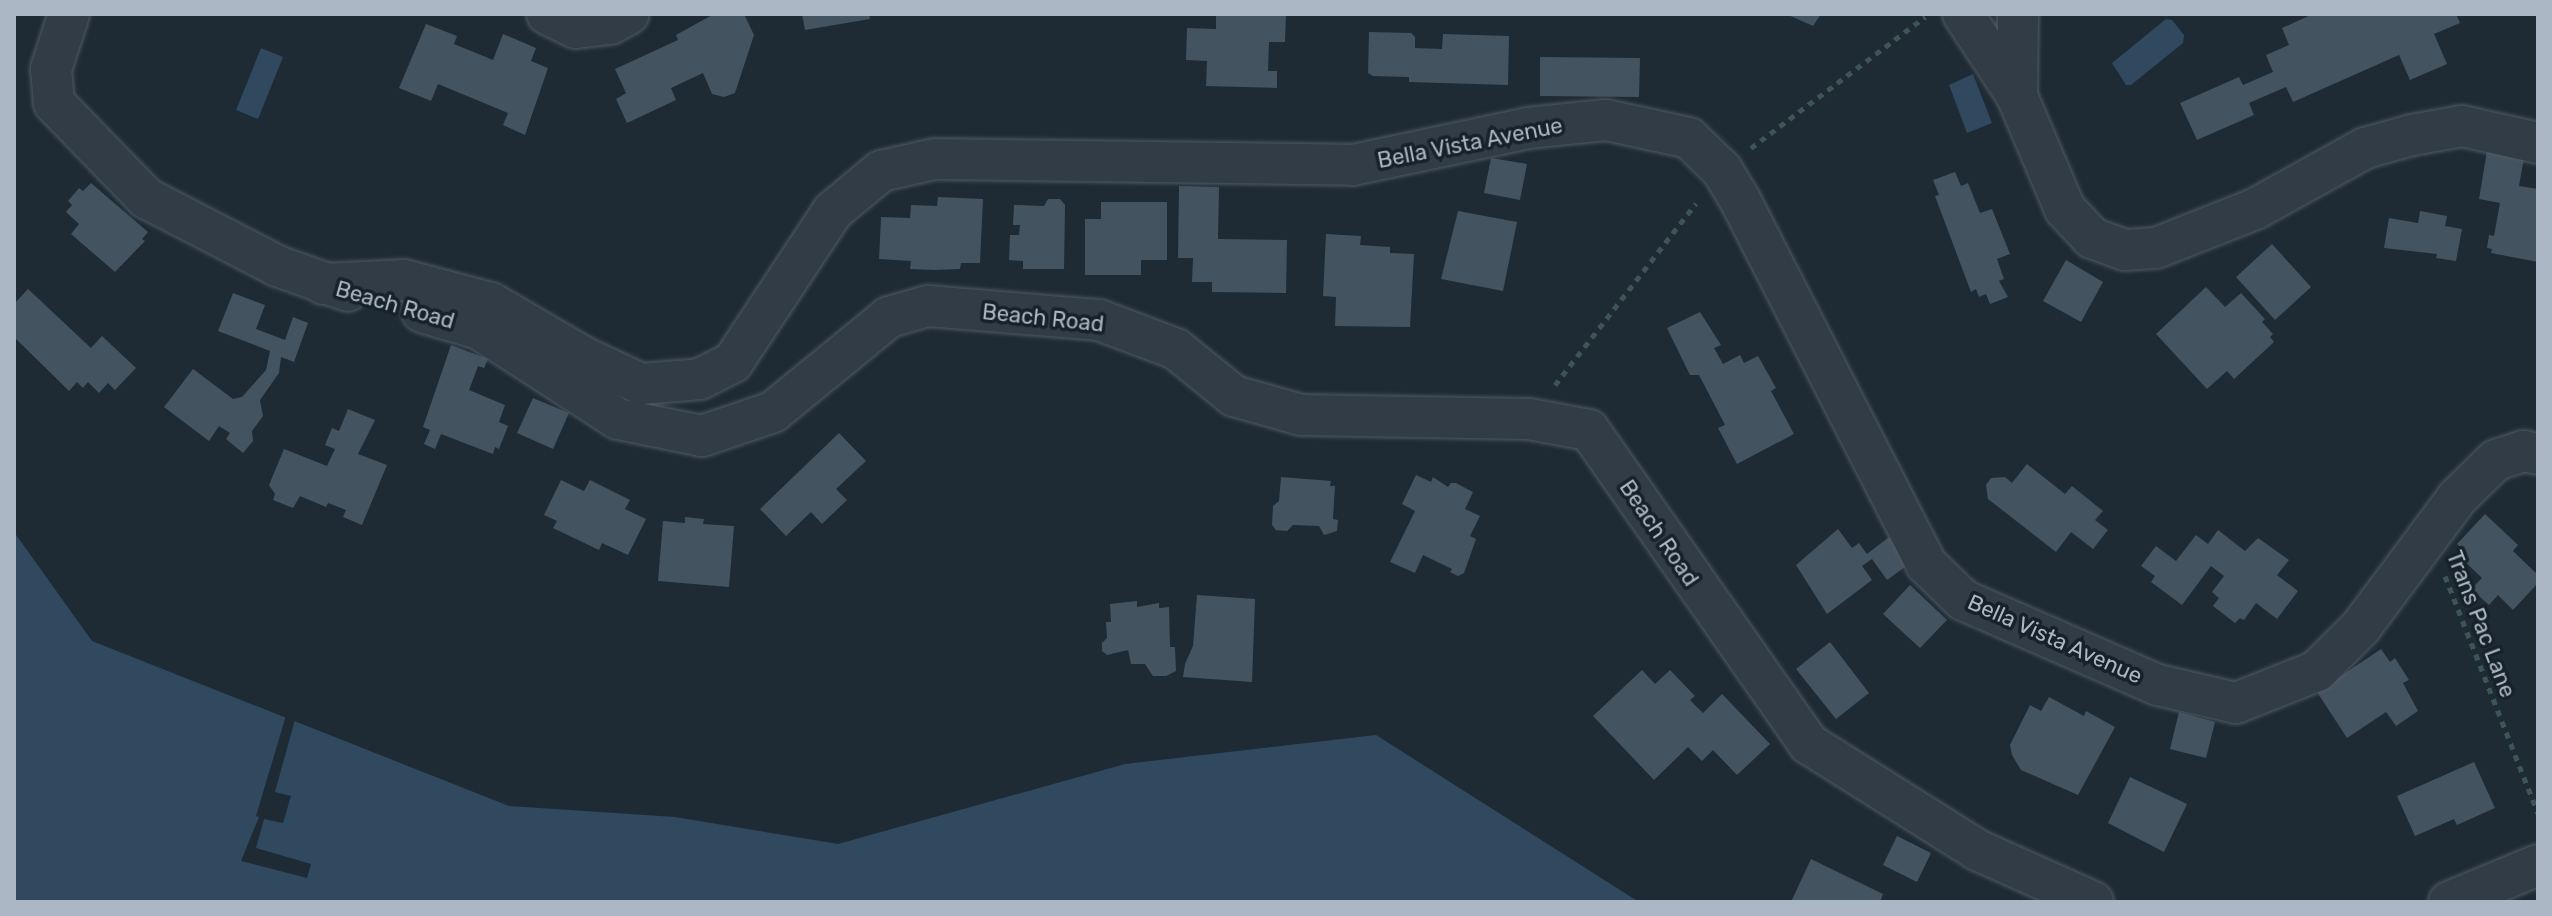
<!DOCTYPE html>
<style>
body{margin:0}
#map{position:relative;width:2552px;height:916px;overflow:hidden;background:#1e2b35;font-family:Rubik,sans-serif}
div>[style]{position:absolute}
.water>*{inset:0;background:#30495e}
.pier>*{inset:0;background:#1e2b35}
.building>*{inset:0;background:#445360}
.path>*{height:5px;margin-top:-2.5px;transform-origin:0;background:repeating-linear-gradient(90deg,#3f5555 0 6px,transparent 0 12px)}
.roads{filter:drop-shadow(0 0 2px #4f5a64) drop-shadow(0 0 2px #4f5a64)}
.street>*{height:40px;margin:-20px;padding:0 20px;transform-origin:20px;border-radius:20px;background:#313c46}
span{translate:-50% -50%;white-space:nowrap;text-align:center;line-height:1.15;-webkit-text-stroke:7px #17212a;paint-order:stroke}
.street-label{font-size:22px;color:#abb7c4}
.frame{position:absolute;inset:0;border:16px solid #abb7c4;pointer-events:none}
</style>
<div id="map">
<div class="water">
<i style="clip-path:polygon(2166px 19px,2172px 20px,2184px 35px,2183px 43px,2131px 85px,2126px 85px,2112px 63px)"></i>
<i style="clip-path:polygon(261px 48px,283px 57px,258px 119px,236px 110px)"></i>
<i style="clip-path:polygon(1973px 74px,1992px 123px,1967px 133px,1949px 85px)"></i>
<i style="clip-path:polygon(14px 532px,92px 641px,509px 806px,675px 817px,838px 844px,1125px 764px,1376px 735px,1639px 902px,14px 902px)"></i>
</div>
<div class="pier">
<i style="clip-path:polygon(287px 712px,296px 716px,275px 792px,291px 796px,283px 823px,264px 819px,256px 848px,311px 864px,307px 878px,241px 861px,259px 817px,256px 816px)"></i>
</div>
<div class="building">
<i style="clip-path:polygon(714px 14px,744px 14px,754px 35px,735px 93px,724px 97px,712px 94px,703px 73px,671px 88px,676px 100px,627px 123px,616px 99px,626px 93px,615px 69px,678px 40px,676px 35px)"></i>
<i style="clip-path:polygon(802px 14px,869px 14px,870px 19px,805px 30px)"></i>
<i style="clip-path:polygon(1216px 14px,1286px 14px,1285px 42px,1269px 42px,1268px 71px,1277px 71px,1277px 88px,1206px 86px,1207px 61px,1186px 60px,1187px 28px,1216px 29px)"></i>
<i style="clip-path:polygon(1786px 14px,1821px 14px,1813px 26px)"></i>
<i style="clip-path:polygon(2313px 14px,2456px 14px,2460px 23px,2434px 34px,2447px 64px,2410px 80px,2399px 55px,2293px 102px,2286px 87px,2249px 103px,2254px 115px,2197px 140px,2180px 103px,2239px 77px,2243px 85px,2273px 72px,2266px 55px,2289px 45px,2282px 28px)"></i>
<i style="clip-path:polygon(426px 24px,457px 36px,454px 44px,493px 60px,503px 34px,536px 48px,531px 61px,548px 68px,525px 135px,503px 125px,508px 113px,438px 84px,431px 101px,399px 88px)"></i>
<i style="clip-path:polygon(1369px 32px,1411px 33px,1415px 37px,1415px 48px,1442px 49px,1443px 34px,1509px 36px,1508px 85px,1409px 82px,1409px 77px,1373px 76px,1368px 73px)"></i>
<i style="clip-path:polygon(1540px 57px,1640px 58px,1639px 97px,1540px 96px)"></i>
<i style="clip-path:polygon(2487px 151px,2524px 158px,2519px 186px,2538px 189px,2538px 262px,2491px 253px,2492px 249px,2487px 248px,2489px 235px,2494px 236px,2500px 203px,2479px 199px)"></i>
<i style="clip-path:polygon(1491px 158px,1527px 164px,1520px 200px,1484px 193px)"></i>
<i style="clip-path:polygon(1955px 172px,1961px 186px,1968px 183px,1980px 213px,1992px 209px,2010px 254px,1997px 259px,2004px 279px,1999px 281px,2008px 297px,1990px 304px,1986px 294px,1979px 297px,1976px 289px,1971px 292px,1935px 196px,1939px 195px,1933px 180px)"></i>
<i style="clip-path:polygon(91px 183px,148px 232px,142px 239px,145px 241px,115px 272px,71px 234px,79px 224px,66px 212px,72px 205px,68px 201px,79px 188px,83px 191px)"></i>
<i style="clip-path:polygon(1179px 186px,1219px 187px,1218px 239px,1287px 240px,1286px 293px,1212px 292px,1212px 282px,1192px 282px,1193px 258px,1178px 258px)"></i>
<i style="clip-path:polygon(938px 197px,983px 199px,980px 263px,961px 263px,960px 269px,934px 270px,910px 269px,911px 261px,879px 259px,881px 217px,910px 218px,911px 205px,937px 206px)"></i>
<i style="clip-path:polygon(1048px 199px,1060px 199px,1065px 205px,1064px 269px,1023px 269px,1023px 261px,1009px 260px,1010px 235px,1019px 235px,1020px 225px,1013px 225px,1014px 205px,1044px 206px)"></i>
<i style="clip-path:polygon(1101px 202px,1167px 202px,1167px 260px,1141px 260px,1141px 275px,1085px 275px,1085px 219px,1101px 219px)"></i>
<i style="clip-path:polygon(1458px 211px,1517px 222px,1503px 291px,1441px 279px)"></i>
<i style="clip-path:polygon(2420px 211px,2447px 216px,2445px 226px,2462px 229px,2456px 261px,2436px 258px,2437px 254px,2384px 248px,2389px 218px,2418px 223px)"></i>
<i style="clip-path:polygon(1326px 234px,1361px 236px,1360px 245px,1390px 247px,1390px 253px,1414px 254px,1410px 327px,1335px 326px,1336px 297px,1323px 296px)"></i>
<i style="clip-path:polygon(2272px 244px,2311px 287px,2275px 320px,2236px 277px)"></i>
<i style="clip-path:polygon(2066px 260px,2103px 282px,2081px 322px,2043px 301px)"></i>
<i style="clip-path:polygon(2206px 287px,2225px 307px,2241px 293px,2265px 319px,2262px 322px,2273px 334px,2270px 337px,2274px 342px,2234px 379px,2227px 371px,2207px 389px,2156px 334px)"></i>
<i style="clip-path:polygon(28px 289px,91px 348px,102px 336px,136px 368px,115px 390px,108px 383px,99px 393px,88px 382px,83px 388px,77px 382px,69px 391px,14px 337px,14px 304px)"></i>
<i style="clip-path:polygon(233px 293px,265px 305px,256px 329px,285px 340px,293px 317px,308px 323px,294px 362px,281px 357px,279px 373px,260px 400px,263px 416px,252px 431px,253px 441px,243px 453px,226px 439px,230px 433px,219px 426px,209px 441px,164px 407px,193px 369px,233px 399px,242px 397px,266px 370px,270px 351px,218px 331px)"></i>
<i style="clip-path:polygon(1700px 312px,1721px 345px,1714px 348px,1723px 364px,1740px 355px,1744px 363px,1758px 356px,1776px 388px,1771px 391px,1794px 434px,1737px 464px,1718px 428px,1725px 425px,1699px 375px,1690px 375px,1667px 328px)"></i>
<i style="clip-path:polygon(451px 345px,488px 359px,484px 368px,478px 366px,469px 390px,505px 405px,499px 422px,508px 426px,499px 449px,495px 447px,493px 454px,441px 434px,435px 449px,424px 444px,430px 430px,423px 427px)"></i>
<i style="clip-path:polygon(533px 398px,569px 413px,553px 449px,517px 433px)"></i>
<i style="clip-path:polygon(348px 409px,375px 420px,358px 454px,387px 465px,362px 525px,343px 517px,346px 510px,328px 503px,326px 507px,300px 496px,293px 508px,273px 500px,275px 494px,269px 485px,284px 449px,327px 466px,335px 449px,325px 445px,332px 428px,339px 431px)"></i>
<i style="clip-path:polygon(839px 433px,866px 461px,836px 489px,847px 500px,822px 524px,811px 512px,786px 536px,760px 509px)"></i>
<i style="clip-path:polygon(2027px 464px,2065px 494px,2072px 486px,2103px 511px,2095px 520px,2108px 530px,2093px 549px,2071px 532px,2056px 552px,1988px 499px,1986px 485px,1991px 478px,2005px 477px,2012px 483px)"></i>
<i style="clip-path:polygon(1416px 475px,1431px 482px,1433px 477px,1448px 487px,1451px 483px,1456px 483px,1473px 492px,1465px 509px,1480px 516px,1470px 536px,1476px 539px,1464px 573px,1458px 576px,1450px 572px,1452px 569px,1423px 555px,1415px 573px,1390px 562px,1415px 511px,1402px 504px)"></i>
<i style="clip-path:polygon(1281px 477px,1331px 481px,1330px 486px,1335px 486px,1333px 519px,1338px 520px,1337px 531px,1324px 535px,1319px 526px,1293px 525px,1287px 531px,1276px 530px,1272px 525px,1273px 506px,1279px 501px)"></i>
<i style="clip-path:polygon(561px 480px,584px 491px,590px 480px,630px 500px,625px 509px,646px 519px,628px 555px,602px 543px,599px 550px,553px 528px,557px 521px,544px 515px)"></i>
<i style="clip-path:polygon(2485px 514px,2518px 545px,2513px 551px,2538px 575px,2538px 583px,2513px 610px,2498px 595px,2489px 605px,2471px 589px,2482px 578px,2461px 558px,2466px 552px,2457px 544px)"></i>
<i style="clip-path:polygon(685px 517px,704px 519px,703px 524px,734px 526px,729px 587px,658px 581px,663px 521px,685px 523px)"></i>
<i style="clip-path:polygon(1838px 529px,1852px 548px,1859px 543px,1867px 554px,1889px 537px,1909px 564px,1887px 580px,1872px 559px,1862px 566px,1872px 580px,1827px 614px,1796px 565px)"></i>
<i style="clip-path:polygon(2218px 530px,2245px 551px,2258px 538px,2289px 560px,2277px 575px,2298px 591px,2277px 619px,2256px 603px,2244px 620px,2240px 618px,2235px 623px,2213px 606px,2219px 598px,2212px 592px,2224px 576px,2211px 566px,2182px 605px,2151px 582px,2155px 576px,2141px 566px,2156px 546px,2176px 561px,2196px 535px,2208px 544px)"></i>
<i style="clip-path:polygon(1910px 585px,1947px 620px,1920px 648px,1883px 614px)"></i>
<i style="clip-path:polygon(1197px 595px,1255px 599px,1252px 682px,1183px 677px,1185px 664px,1193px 646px)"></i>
<i style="clip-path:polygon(1137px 601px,1137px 607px,1159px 603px,1159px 608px,1169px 607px,1170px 647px,1175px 647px,1176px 671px,1166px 676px,1153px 676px,1145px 664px,1131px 664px,1128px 650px,1107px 655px,1102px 651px,1102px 643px,1107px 638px,1106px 622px,1111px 622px,1110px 604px)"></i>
<i style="clip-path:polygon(1830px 642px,1869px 693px,1836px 719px,1796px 669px)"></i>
<i style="clip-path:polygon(2381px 649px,2390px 662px,2395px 658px,2409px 680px,2403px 683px,2418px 711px,2396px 726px,2386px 712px,2347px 738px,2317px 692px)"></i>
<i style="clip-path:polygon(1642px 670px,1655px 684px,1670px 670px,1695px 696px,1690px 700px,1703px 713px,1722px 694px,1770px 744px,1737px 775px,1713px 750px,1702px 761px,1688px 747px,1654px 780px,1593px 716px)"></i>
<i style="clip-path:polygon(2049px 697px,2084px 716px,2086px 711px,2115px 727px,2078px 795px,2021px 770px,2012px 755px,2010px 745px,2030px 705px,2041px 711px)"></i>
<i style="clip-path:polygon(2179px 712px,2215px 722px,2206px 758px,2170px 749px)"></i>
<i style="clip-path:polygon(2474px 762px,2495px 808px,2457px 825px,2454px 819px,2415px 836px,2397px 796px)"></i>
<i style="clip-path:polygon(2130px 777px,2187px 804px,2164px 852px,2108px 823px)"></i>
<i style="clip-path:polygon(1897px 836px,1931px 853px,1917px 882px,1883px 865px)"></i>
<i style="clip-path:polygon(1811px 859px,1883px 894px,1880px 902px,1791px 902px)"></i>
</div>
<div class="path">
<i style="left:1751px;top:148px;width:218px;rotate:-37deg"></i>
<i style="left:1555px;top:385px;width:230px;rotate:-52.2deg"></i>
<i style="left:2445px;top:576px;width:255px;rotate:68.6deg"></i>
</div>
<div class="roads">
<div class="street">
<i style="left:69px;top:14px;width:58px;rotate:108.1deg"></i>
<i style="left:51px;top:69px;width:34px;rotate:85deg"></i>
<i style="left:54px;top:103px;width:132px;rotate:45.9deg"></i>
<i style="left:146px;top:198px;width:148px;rotate:27.4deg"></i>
<i style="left:277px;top:266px;width:75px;rotate:19.4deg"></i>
<i style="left:547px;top:14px;width:32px;rotate:26deg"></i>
<i style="left:576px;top:28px;width:34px;rotate:-7deg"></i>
<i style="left:610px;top:24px;width:21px;rotate:-28deg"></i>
<i style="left:1963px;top:14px;width:98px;rotate:56.6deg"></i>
<i style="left:2018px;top:14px;width:82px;rotate:90.7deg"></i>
<i style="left:2017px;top:96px;width:123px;rotate:67deg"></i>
<i style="left:2065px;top:209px;width:40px;rotate:47deg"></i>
<i style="left:2092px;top:238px;width:35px;rotate:20deg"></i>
<i style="left:2125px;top:250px;width:31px;rotate:-4deg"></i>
<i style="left:2156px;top:248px;width:106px;rotate:-21.5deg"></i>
<i style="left:2255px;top:209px;width:126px;rotate:-29deg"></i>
<i style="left:2365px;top:148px;width:49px;rotate:-15.5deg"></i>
<i style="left:2412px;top:135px;width:51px;rotate:-10.2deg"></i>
<i style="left:2462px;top:126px;width:78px;rotate:12.6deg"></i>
<i style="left:323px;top:284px;width:81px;rotate:-2.8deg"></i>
<i style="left:404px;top:280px;width:90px;rotate:14.8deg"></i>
<i style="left:491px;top:303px;width:109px;rotate:30.3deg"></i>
<i style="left:585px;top:358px;width:62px;rotate:24.9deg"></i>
<i style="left:641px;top:384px;width:59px;rotate:-4.8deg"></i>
<i style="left:700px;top:379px;width:37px;rotate:-27deg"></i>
<i style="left:733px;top:362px;width:181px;rotate:-56.5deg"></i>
<i style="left:833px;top:211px;width:62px;rotate:-39.8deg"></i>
<i style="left:881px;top:171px;width:55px;rotate:-12.5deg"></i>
<i style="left:935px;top:159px;width:418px;rotate:0.8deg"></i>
<i style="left:1353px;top:165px;width:179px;rotate:-11.9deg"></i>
<i style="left:1528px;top:128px;width:78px;rotate:-5.9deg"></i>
<i style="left:1606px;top:120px;width:85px;rotate:12.2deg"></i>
<i style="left:1689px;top:138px;width:46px;rotate:44.1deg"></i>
<i style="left:1722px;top:170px;width:35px;rotate:59deg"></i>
<i style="left:1740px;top:200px;width:409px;rotate:62.9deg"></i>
<i style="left:1926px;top:564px;width:52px;rotate:44.2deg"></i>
<i style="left:1963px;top:600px;width:213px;rotate:23.6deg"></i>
<i style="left:2158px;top:685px;width:80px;rotate:13deg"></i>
<i style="left:2236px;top:703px;width:87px;rotate:-21.6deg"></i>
<i style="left:2317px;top:671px;width:62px;rotate:-45deg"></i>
<i style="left:2361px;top:627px;width:161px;rotate:-53.3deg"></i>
<i style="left:2457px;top:498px;width:54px;rotate:-44.3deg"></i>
<i style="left:2496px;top:460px;width:29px;rotate:-18deg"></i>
<i style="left:2524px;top:451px;width:14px;rotate:12deg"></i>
<i style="left:422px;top:312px;width:59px;rotate:16.6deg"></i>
<i style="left:479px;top:329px;width:166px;rotate:32.9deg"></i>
<i style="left:618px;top:419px;width:86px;rotate:11.4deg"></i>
<i style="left:702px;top:436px;width:75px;rotate:-18.7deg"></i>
<i style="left:773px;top:412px;width:150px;rotate:-39.3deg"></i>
<i style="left:889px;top:317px;width:41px;rotate:-15.8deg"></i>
<i style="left:928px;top:306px;width:172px;rotate:4.7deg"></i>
<i style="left:1099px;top:320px;width:82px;rotate:20.6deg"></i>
<i style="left:1176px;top:349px;width:75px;rotate:39deg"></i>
<i style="left:1234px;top:396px;width:70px;rotate:15.8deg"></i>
<i style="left:1301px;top:415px;width:228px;rotate:1deg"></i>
<i style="left:1529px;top:419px;width:61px;rotate:10.4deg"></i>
<i style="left:1589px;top:430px;width:383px;rotate:55deg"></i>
<i style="left:1809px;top:744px;width:199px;rotate:32.2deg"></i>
<i style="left:1977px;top:850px;width:127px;rotate:24.1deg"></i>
<i style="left:2449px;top:902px;width:96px;rotate:-22.6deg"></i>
</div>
</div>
<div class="street-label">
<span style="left:1470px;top:143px;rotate:-11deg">Bella Vista Avenue</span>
<span style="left:395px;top:305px;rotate:16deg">Beach Road</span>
<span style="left:1043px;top:318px;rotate:6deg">Beach Road</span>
<span style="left:1659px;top:533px;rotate:56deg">Beach Road</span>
<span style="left:2481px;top:624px;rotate:69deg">Trans Pac Lane</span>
<span style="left:2055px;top:639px;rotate:24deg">Bella Vista Avenue</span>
</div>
<div class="frame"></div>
</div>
